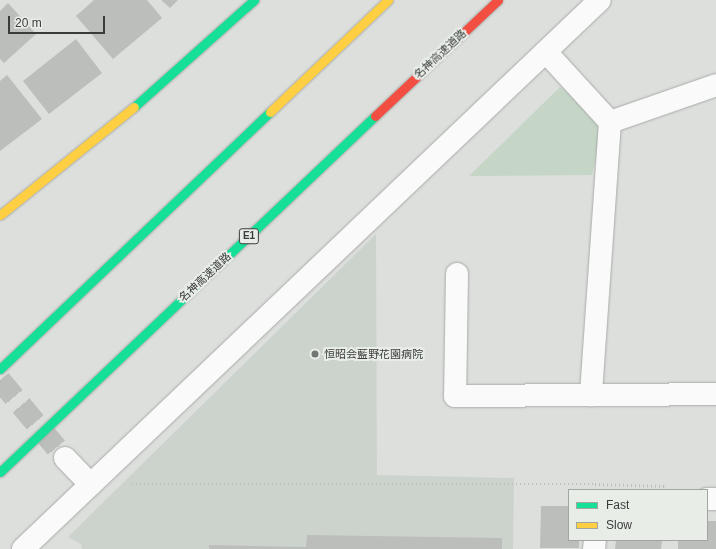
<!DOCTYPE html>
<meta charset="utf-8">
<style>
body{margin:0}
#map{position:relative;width:716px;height:549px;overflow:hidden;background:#dcdfdc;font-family:Arial,"Noto Sans JP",sans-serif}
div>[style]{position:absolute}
.built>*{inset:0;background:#ccd3cc}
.green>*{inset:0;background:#c5d6c7}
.building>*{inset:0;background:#bcbebc}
.street-tunnel>*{height:22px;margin-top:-11px;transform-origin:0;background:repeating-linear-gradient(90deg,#bcbebc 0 22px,transparent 0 33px)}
.path>*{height:2.5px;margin-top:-1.25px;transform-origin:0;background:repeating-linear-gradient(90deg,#bebfbe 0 1px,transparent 0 4px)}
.roads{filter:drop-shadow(0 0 1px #a9aba9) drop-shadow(0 0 1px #a9aba9)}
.street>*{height:22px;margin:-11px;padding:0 11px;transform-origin:11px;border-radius:11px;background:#fafafa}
.fast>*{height:9px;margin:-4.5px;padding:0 4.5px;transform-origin:4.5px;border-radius:4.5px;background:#16e098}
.slow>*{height:9px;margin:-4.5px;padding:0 4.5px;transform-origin:4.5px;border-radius:4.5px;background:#ffcf43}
.jam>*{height:9px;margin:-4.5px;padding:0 4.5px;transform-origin:4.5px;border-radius:4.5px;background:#f24e42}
.dots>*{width:11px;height:11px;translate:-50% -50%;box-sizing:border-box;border:2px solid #e8ede8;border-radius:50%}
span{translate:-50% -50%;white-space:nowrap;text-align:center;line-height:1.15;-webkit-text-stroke:4px #e8ede8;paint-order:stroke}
.shield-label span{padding:1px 3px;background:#e8ede8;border:1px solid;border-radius:3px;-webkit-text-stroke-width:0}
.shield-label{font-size:10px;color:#3a3c3a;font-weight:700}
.street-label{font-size:11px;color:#3a3c3a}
.poi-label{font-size:11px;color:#3a3c3a}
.left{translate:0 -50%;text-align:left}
.legend{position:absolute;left:568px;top:489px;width:140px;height:52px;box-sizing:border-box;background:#e8ede8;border:1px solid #a2a6a2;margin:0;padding:5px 7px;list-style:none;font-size:12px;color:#3a3c3a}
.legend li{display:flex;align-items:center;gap:8px;height:20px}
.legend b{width:20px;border:1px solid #a2a6a2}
.scale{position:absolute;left:8px;top:16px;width:97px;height:18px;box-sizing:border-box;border:2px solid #3a3c3a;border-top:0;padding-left:5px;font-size:12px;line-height:14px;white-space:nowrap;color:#3a3c3a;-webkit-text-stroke:3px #e8ede8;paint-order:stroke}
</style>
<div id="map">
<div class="built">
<i style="clip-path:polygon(376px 234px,377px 475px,514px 478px,513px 549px,82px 549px,81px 544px,68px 537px)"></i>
</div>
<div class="green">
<i style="clip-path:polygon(560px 87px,605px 117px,592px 175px,469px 176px)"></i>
</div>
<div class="building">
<i style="clip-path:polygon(94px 0,147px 0,162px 18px,113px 59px,76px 16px)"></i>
<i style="clip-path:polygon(161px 0,178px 0,170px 8px)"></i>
<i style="clip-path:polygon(8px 3px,36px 34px,4px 63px,0 59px,0 11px)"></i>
<i style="clip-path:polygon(76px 39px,102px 73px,49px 114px,23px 81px)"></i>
<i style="clip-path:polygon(7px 75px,42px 119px,0 151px,0 81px)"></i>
<i style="clip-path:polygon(541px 506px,569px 506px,569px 540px,579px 540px,579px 548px,540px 548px)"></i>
<i style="clip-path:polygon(707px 521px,716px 521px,716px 549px,678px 549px,678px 540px,707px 540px)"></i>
<i style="clip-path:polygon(307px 535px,502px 538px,502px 549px,209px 549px,209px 545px,306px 547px)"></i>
<i style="clip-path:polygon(616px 540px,662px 540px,661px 549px,615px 549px)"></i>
</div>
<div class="street-tunnel">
<i style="left:0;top:380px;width:102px;rotate:50.2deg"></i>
</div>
<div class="path">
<i style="left:132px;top:484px;width:463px"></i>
<i style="left:595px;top:484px;width:69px;rotate:1.7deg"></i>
<i style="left:664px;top:486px;width:4px;rotate:90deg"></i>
</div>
<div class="roads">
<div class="street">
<i style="left:546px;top:52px;width:95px;rotate:47.6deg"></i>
<i style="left:610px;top:122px;width:274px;rotate:94deg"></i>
<i style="left:610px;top:122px;width:112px;rotate:-19.2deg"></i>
<i style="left:457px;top:274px;width:122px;rotate:90.9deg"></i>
<i style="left:455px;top:396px;width:261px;rotate:-0.4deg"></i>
<i style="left:65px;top:458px;width:37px;rotate:46deg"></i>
<i style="left:707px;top:499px;width:9px"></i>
<i style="left:23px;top:549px;width:796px;rotate:-43.58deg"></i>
<i style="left:594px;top:549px;width:9px;rotate:-84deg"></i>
</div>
<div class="fast">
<i style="left:134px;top:107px;width:161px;rotate:-41.7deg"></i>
<i style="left:0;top:369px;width:373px;rotate:-43.6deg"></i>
<i style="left:0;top:472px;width:517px;rotate:-43.51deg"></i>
</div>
<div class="slow">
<i style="left:270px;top:112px;width:163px;rotate:-43.5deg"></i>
<i style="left:0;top:215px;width:172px;rotate:-38.9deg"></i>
</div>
<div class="jam">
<i style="left:375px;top:116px;width:169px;rotate:-43.3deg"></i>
</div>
</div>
<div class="dots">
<i style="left:315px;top:354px;background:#737573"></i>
</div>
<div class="shield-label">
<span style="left:249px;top:236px">E1</span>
</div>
<div class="street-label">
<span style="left:440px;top:54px;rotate:-43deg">名神高速道路</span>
<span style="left:205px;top:277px;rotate:-43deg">名神高速道路</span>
</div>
<div class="poi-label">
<span class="left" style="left:324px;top:354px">恒昭会藍野花園病院</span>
</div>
<ul class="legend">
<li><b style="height:5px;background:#16e098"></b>Fast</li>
<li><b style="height:5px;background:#ffcf43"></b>Slow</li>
</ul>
<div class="scale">20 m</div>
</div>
